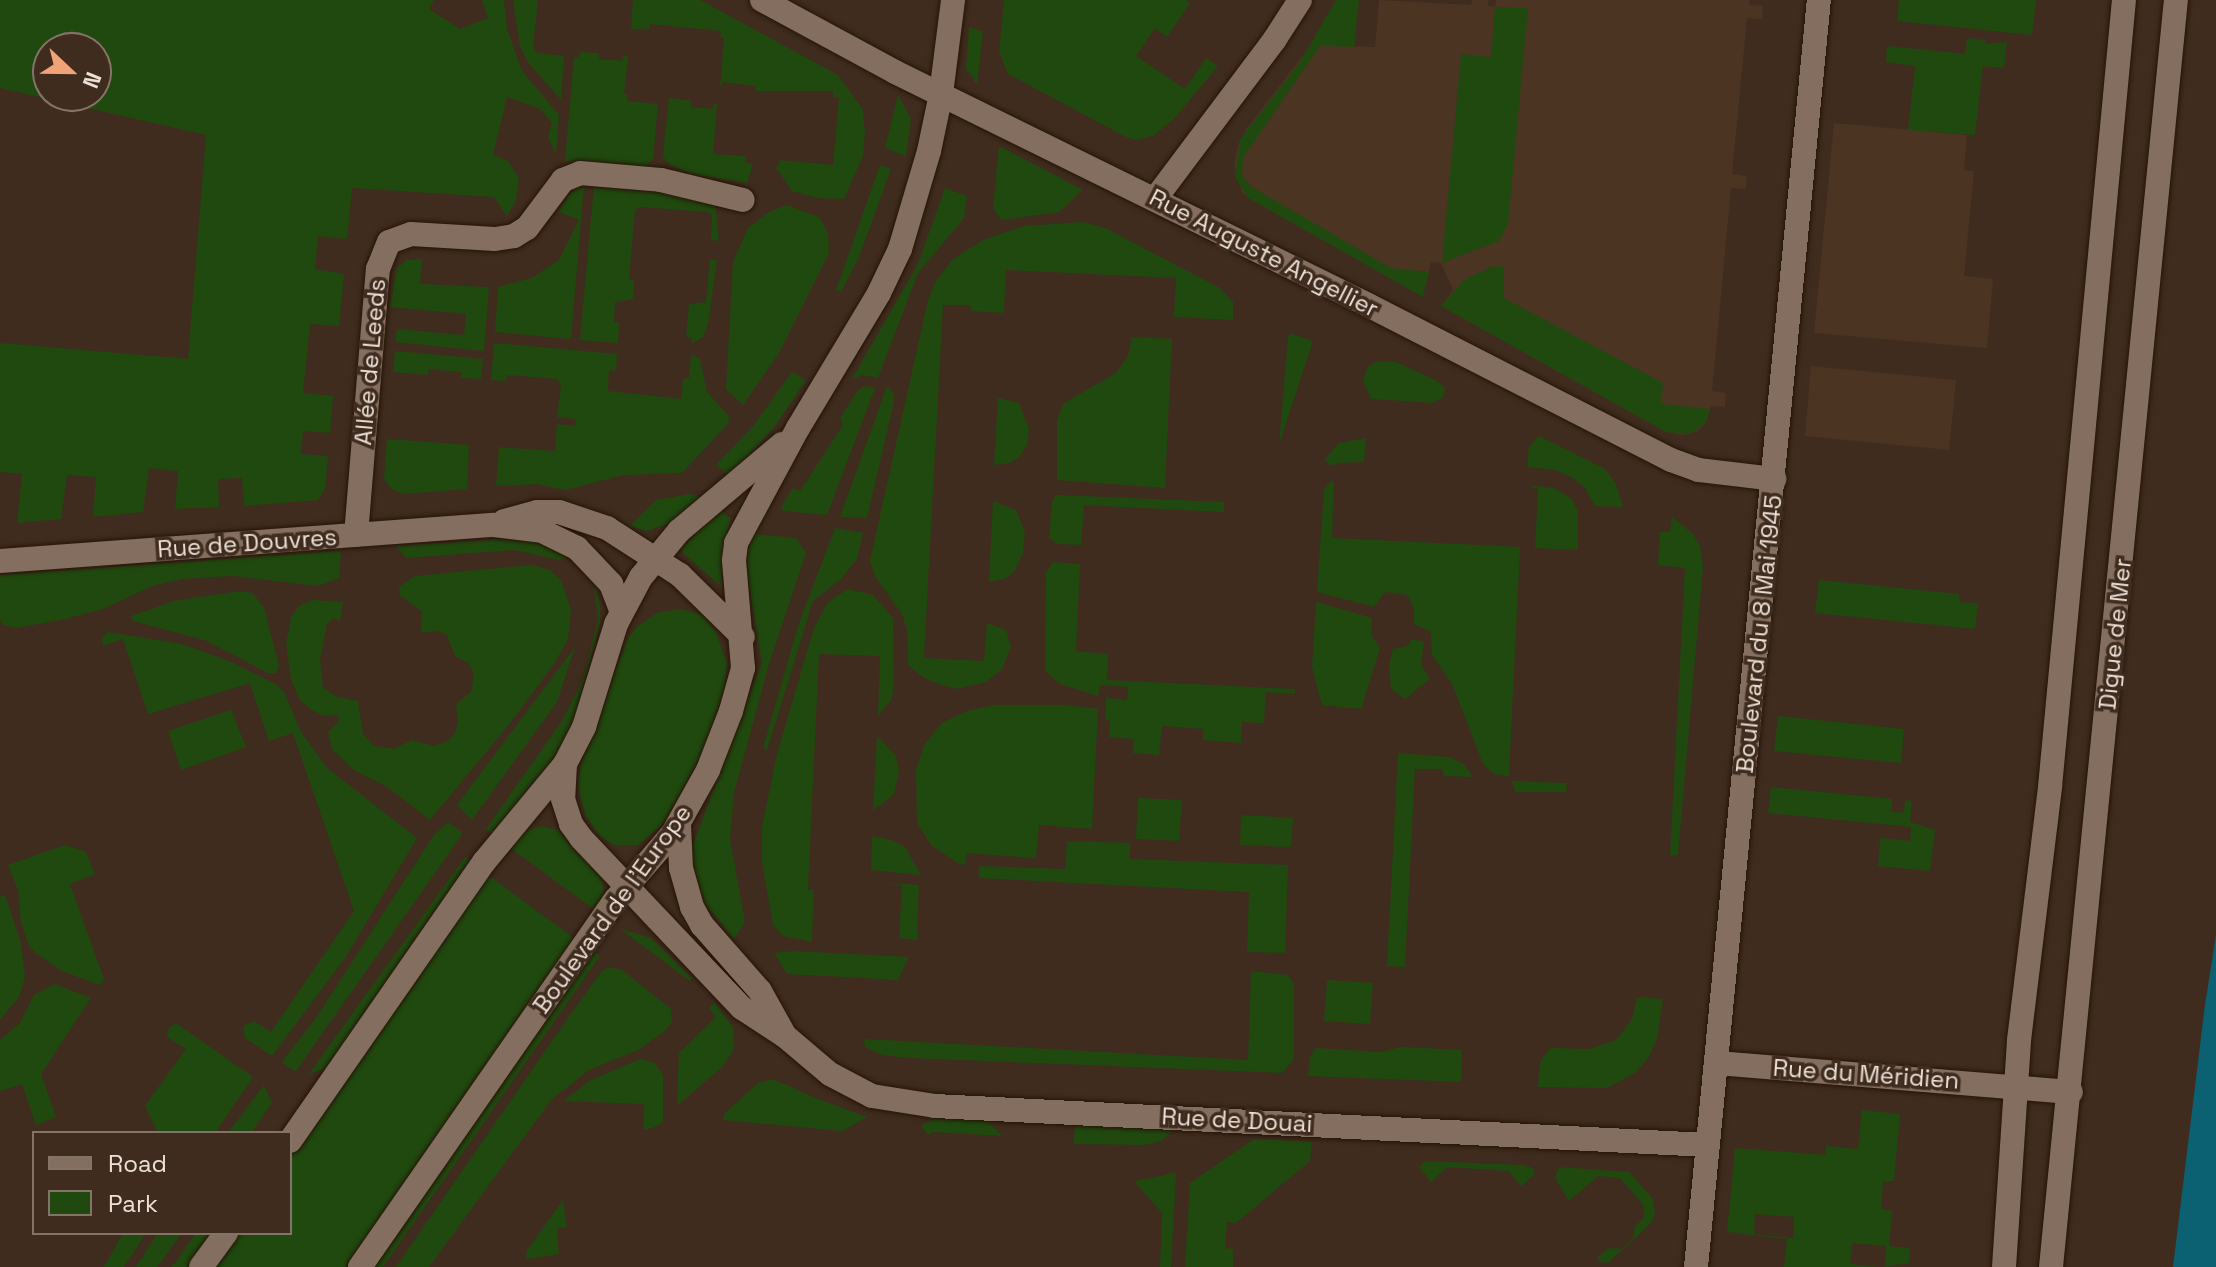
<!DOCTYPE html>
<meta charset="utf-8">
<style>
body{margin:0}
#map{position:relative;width:2216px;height:1267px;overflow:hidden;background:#3f2c1e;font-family:"Space Grotesk",sans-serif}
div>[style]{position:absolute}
.built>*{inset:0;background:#4b3422}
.green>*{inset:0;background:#20490f}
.water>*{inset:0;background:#0b6172}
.roads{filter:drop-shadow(0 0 2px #251407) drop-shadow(0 0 2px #251407)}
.street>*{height:24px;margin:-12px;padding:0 12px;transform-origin:12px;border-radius:12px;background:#846e5f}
.secondary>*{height:24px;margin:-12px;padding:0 12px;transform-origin:12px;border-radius:12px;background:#846e5f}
span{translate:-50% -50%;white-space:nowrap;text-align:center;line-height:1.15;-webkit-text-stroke:7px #3f2c1e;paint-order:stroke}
.street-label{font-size:24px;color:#ece0d7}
.legend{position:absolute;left:32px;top:1131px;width:260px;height:104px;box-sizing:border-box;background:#3f2c1e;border:2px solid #847468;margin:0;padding:10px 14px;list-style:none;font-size:24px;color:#ece0d7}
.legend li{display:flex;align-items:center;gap:16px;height:40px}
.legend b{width:40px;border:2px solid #847468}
.north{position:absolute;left:32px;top:32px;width:80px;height:80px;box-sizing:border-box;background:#3f2c1e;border:2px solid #847468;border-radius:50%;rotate:112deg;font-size:22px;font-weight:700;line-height:32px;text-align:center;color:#ece0d7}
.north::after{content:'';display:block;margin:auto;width:28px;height:36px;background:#efa376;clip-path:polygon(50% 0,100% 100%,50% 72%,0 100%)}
</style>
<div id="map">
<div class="built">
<i style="clip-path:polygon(1379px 0,1471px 5px,1472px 0,1488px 0,1488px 6px,1495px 7px,1496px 0,1749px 0,1749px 5px,1763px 6px,1762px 19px,1747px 18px,1732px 174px,1747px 176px,1746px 189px,1731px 188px,1712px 391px,1726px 393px,1725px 407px,1711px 406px,1706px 423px,1696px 432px,1683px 435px,1666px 432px,1441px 306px,1453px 290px,1441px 263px,1431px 262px,1429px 272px,1392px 269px,1389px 276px,1242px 193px,1234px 166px,1238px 145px,1245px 131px,1311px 45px,1375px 47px)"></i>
<i style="clip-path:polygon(1834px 123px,1967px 135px,1964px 170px,1974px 171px,1964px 276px,1993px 279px,1987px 348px,1814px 333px)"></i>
<i style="clip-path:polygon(1811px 366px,1956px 380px,1949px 450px,1805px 436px)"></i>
</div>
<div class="green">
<i style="clip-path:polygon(evenodd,0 0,434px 0,429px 9px,460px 29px,488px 18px,482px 0,504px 0,507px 29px,522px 71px,559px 115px,556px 155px,548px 137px,552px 123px,540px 109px,507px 97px,493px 155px,508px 161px,519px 178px,516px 200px,507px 216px,494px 197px,352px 188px,347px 239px,318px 236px,315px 269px,344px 274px,339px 326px,310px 324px,303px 393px,333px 396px,330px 433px,303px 431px,301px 454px,328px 456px,325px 489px,318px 500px,244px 506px,242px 478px,218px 479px,219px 507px,175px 509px,178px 471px,149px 468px,143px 512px,93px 517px,96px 477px,67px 475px,61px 519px,17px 523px,22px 474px,0 472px,0 343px,188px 359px,206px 135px,0 88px,0 0,48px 48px,96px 48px,96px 96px,48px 96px,48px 48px)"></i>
<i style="clip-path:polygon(513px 0,538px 0,533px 47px,537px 53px,564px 56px,561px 100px,528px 62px,520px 46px)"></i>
<i style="clip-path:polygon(633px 0,700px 0,838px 75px,863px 110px,865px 133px,863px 156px,844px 199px,817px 198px,792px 191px,775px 166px,779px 166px,779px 160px,833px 165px,839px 98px,833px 97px,833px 91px,756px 91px,756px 86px,723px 82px,720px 88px,724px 38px,720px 36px,721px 31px,650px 24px,649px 30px,631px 29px)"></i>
<i style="clip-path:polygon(1004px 0,1185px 0,1190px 3px,1167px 37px,1155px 28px,1136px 56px,1185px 89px,1206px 58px,1218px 66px,1174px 119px,1153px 136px,1136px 140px,1126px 137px,1008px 74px,999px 52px)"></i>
<i style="clip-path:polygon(1336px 0,1359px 0,1354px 47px,1320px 46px,1243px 158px,1242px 176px,1252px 187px,1391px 268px,1429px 272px,1423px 297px,1248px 198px,1235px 177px,1240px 139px,1300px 62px)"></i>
<i style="clip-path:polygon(1899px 0,2036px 0,2032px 35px,1897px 21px)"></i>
<i style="clip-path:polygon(1495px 7px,1528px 8px,1508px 224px,1499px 241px,1442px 263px,1461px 54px,1491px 57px)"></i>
<i style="clip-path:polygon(969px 27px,983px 31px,977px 85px,966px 68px)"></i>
<i style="clip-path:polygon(1967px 38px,1985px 40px,1985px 44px,2007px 42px,2004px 68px,1983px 66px,1975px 135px,1908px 130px,1915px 66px,1886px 62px,1887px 46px,1965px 54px)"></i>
<i style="clip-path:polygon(580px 52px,599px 53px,599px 59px,622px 61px,623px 56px,628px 56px,624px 94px,628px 95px,627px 101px,658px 104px,653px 159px,644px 168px,565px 161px,574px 57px,579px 57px)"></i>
<i style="clip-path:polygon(898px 95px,911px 119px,906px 156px,885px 148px)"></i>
<i style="clip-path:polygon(669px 98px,691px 101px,691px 107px,713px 109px,713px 103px,717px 104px,713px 154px,746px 156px,745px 162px,753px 164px,747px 183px,691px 174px,666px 162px,663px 154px)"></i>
<i style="clip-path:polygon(999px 146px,1083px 190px,1059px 212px,1001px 220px,993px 208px)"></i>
<i style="clip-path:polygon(880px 165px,891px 169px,859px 257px,841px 292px,836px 290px)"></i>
<i style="clip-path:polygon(584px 185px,571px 339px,495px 332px,498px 287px,532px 278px,559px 260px,579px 220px,559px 212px,570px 193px)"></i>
<i style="clip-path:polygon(594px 185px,654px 189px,713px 203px,716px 209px,719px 241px,711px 240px,712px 215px,708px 212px,640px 207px,635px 210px,629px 279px,634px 280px,633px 299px,615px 302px,614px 322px,619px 323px,618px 343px,580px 340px)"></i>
<i style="clip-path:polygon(945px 188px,967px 196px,964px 218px,918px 273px,878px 378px,863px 375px,852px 379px,918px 264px)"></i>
<i style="clip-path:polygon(787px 205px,819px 217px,828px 233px,829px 253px,779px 353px,743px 405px,726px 389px,733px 262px,748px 228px,769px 212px)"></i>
<i style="clip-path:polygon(1083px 222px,1105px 228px,1220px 288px,1233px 302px,1233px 320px,1174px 317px,1176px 278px,1006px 270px,1004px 313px,971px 311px,970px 305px,943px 305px,924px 658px,984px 661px,987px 623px,1006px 630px,1011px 647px,1002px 669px,986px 682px,957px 689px,941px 685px,924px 678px,908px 665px,907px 630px,902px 614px,875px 576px,870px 561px,928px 300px,936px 281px,953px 259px,983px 240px,1024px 226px)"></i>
<i style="clip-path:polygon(422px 259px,420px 284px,489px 287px,484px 351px,395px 342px,397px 329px,464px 335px,466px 314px,390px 307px,397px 268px,407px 260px)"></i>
<i style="clip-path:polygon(710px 260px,717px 260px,708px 324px,703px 337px,691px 344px,692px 338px,686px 337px,689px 304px,706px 302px)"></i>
<i style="clip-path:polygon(1503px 266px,1504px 298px,1663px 383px,1661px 404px,1710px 409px,1706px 423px,1689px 434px,1666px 432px,1441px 306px,1464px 280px,1491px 267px)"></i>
<i style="clip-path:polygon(1292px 334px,1313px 341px,1279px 445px,1288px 336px)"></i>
<i style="clip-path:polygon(1132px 337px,1172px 339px,1165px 488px,1057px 480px,1057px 420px,1063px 404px,1116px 373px,1128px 356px)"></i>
<i style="clip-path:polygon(494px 343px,617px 354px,616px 371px,609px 370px,608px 391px,681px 399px,683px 379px,689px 378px,691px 354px,700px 359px,707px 392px,729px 416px,728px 424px,682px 473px,624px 475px,565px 490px,537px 484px,496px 486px,499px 447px,555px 451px,557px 424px,575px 426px,576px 419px,557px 417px,561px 385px,557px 379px,507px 375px,506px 381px,491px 380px)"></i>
<i style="clip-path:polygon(395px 351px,483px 359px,481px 379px,461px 378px,461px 372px,429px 369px,428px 375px,393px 372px)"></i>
<i style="clip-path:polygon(1377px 361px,1396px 362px,1437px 381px,1445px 388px,1443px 397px,1433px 403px,1371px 399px,1363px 380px,1368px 367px)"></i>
<i style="clip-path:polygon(792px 372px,806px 380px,775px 426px,730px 476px,716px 465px,753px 426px)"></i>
<i style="clip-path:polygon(865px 386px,875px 388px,827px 515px,784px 511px,781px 507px,793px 488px,800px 491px,843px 425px,840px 418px,858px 390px)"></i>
<i style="clip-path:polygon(887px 386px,894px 394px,894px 402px,867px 518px,840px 517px)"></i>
<i style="clip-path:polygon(998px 398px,1019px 403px,1029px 429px,1027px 445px,1019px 457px,1010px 463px,994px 465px)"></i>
<i style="clip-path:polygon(1539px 436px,1605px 469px,1616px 484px,1623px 507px,1595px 506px,1585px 488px,1573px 478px,1555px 470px,1527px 467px,1529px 446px)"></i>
<i style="clip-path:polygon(1366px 438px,1364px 462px,1338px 463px,1333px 466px,1324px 460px,1339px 443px)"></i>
<i style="clip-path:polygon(387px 439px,469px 445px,467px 489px,404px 494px,391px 489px,384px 479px)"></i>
<i style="clip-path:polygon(1331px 481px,1334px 481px,1332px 538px,1520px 547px,1509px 776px,1494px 774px,1483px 764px,1452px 684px,1432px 655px,1431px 632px,1414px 624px,1414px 607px,1407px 595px,1385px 592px,1374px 607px,1317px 592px,1324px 490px)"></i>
<i style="clip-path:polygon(1526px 485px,1554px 488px,1572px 499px,1578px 512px,1578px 550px,1535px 548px,1538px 489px)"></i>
<i style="clip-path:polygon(690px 494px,704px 498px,667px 524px,647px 531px,630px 526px,656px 500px)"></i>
<i style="clip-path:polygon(1056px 495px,1057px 495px,1224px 502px,1224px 512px,1084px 505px,1081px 545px,1057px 544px,1049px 538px,1052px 501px)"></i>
<i style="clip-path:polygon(993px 501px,1016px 510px,1025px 532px,1023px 553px,1014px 572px,1004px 579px,989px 582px)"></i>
<i style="clip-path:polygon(721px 511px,731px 519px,722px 549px,722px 587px,683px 553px,682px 547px)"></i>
<i style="clip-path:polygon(1672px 517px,1693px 534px,1700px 546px,1703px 567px,1678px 855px,1670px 855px,1685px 568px,1658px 565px,1660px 532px,1670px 532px)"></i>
<i style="clip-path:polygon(835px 528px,863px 533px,857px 559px,841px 579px,813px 601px,767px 750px,763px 748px,799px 623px)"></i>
<i style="clip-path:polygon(753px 534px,796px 538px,806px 553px,769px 664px,734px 793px,730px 839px,745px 922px,734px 939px,700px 898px,693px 877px,692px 847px,762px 663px,748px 579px,748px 551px)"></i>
<i style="clip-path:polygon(527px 538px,568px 553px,566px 558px,559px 560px,515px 550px,406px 558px,396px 546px)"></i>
<i style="clip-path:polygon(341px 551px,339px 578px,318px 586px,232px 576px,182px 579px,152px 586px,103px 609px,65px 619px,17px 628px,4px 625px,0 620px,0 575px)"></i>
<i style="clip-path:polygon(1053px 562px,1080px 564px,1076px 651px,1108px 654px,1107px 680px,1295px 689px,1295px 694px,1266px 692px,1264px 723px,1242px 722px,1241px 743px,1203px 740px,1203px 729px,1162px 726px,1159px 755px,1133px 753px,1134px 739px,1109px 737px,1110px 720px,1105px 719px,1106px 698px,1127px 700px,1128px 687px,1100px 685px,1098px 696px,1060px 684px,1045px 671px,1046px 573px)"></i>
<i style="clip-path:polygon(531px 565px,550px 570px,561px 580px,571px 610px,568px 639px,554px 664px,511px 722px,430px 820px,389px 788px,354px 770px,332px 749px,328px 732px,339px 721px,337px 714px,324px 716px,310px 709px,299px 699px,291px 679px,286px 644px,291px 617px,299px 606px,312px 600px,343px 602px,340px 621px,333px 618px,327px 624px,320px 659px,323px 687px,336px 697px,358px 701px,363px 734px,374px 746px,393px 749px,412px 740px,434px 746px,446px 742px,455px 734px,458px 721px,456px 704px,471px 692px,474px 676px,470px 664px,455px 656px,447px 635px,437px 631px,421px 633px,422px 611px,400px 596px,399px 587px,415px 576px)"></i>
<i style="clip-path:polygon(593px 580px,600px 604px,600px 623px,575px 718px,551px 766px,494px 835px,486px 829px,562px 721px,583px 679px,598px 619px)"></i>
<i style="clip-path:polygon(1819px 580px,1959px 594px,1959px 602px,1978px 603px,1975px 629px,1815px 613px)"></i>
<i style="clip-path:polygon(848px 589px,873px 595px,893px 618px,894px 682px,892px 699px,878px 716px,880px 656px,819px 654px,808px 890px,814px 890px,812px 942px,783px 936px,773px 925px,762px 862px,762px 827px,777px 754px,814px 628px,828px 602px)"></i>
<i style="clip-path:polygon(240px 591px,253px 593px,264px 608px,279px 666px,276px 673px,268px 673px,207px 641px,133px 621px,131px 616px,174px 601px)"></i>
<i style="clip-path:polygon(1316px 602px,1372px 618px,1371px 635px,1380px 648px,1361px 709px,1322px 705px,1312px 667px)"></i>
<i style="clip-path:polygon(681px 609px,702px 615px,716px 632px,727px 664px,724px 691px,704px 749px,665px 822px,638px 845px,614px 845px,600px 836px,585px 815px,578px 785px,582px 761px,627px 640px,638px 626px,657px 613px)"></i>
<i style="clip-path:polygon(108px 632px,182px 644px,229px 661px,277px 685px,284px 692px,301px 732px,327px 768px,417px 838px,345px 958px,272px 1056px,245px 1038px,243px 1026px,254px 1021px,271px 1032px,354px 911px,293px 733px,269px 741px,250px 683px,148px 714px,123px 639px,103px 646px,102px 638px)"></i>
<i style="clip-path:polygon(1411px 639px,1424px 642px,1421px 665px,1430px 679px,1405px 699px,1391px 689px,1389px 665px,1393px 649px,1408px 646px)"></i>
<i style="clip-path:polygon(575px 647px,557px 702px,472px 820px,457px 805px)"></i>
<i style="clip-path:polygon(994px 705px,1065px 705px,1098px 709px,1092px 829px,1039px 825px,1036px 858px,967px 853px,965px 865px,959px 864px,931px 845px,917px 823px,916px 770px,924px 745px,942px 723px,967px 711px)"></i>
<i style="clip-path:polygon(231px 710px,246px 747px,181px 770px,168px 731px)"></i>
<i style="clip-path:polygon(1778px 716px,1904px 729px,1901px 763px,1774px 751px)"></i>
<i style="clip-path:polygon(877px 736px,896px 756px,899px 771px,894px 794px,873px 811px)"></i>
<i style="clip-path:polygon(1398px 753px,1449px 757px,1464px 764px,1473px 777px,1443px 776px,1443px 769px,1415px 769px,1405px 967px,1387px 966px)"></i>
<i style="clip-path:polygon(1512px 781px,1567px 783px,1566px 792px,1515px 792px)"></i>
<i style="clip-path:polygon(1771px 787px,1892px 799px,1891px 811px,1904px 813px,1905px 800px,1912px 801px,1910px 822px,1935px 830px,1930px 871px,1878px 866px,1880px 838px,1910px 841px,1911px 827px,1768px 813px)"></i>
<i style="clip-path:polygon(1138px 798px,1182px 800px,1179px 841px,1136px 839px)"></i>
<i style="clip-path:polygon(1241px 815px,1293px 818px,1291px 847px,1240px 845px)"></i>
<i style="clip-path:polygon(448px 822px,463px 833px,296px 1071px,291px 1069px,282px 1062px,316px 1018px,434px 835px)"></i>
<i style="clip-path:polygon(543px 826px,557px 830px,601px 875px,604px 894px,595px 910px,509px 847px,525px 831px)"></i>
<i style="clip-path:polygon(872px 836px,892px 840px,905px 847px,921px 875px,871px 870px)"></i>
<i style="clip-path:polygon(1067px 841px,1130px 843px,1130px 859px,1288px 865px,1285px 953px,1247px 952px,1249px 892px,979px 878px,979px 866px,1065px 869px)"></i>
<i style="clip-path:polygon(65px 845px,86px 852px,95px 874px,70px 884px,104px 979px,100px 985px,62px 971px,37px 954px,29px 946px,21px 922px,18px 890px,8px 865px)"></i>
<i style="clip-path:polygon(465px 857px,473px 862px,332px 1066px,309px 1074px)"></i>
<i style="clip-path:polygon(488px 875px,574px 938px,373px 1228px,349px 1267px,213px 1267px,237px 1233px,290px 1233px,290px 1158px)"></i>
<i style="clip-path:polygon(870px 882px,919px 885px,917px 940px,899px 938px,902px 885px)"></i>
<i style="clip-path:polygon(5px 895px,21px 943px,25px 977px,19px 997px,0 1020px,0 897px)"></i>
<i style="clip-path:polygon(620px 929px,651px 938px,692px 978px,690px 981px)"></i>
<i style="clip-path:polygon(591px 950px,600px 956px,383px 1267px,371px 1267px)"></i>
<i style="clip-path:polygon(793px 951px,909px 957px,898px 980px,787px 974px,774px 953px)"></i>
<i style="clip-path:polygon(609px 967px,622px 970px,671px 1009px,672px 1021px,666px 1030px,638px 1050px,589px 1070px,552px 1099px,429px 1267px,396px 1267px,561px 1028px,601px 972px)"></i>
<i style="clip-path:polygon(1251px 971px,1288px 975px,1294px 984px,1294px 1059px,1282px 1073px,910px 1058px,882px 1055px,865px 1047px,864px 1039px,1248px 1060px)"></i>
<i style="clip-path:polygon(1327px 980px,1373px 983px,1370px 1024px,1324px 1021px)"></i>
<i style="clip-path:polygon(55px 984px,91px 998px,41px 1074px,56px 1117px,36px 1125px,22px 1084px,0 1091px,0 1040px,20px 1023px,34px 995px)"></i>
<i style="clip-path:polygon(1637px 997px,1663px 999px,1657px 1038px,1649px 1057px,1635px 1073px,1607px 1088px,1538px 1087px,1540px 1062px,1550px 1048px,1590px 1049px,1616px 1040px,1632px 1019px)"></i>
<i style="clip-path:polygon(714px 1002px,733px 1027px,734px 1049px,723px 1066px,677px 1106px,679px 1053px,716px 1017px,709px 1008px)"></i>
<i style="clip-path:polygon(176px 1023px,253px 1077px,215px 1133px,158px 1133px,145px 1106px,186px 1049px,167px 1037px,168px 1029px)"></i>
<i style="clip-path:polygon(1401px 1047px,1462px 1050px,1461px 1082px,1308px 1076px,1310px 1057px,1316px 1048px,1380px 1052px)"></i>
<i style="clip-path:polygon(640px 1059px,655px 1063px,663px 1075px,663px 1122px,655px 1127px,643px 1130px,644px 1104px,564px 1101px,589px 1081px)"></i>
<i style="clip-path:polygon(773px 1079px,818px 1099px,867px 1117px,842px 1131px,723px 1120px,725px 1113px,758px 1083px)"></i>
<i style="clip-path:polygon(264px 1085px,272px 1103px,251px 1133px,228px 1133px)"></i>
<i style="clip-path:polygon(evenodd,1862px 1110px,1900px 1114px,1894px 1181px,1883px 1181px,1881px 1209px,1892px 1211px,1889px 1246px,1910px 1248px,1909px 1263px,1885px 1267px,1886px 1246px,1852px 1243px,1850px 1264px,1878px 1267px,1784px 1267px,1787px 1239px,1727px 1232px,1735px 1148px,1825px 1155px,1826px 1146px,1858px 1149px,1862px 1110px,1755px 1214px,1794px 1217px,1793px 1238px,1754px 1234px,1755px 1214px)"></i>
<i style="clip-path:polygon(942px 1116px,985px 1118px,1002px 1136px,932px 1132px,928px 1135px,921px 1125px)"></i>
<i style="clip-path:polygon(1076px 1122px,1172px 1130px,1172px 1132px,1161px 1141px,1144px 1145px,1073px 1144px)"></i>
<i style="clip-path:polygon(1254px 1139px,1312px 1142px,1310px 1161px,1236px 1223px,1227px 1222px,1225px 1248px,1233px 1249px,1233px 1267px,1185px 1267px,1190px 1183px)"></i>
<i style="clip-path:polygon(1425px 1161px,1522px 1165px,1533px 1168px,1535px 1174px,1521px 1186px,1509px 1171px,1447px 1167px,1431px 1182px,1419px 1167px)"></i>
<i style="clip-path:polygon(1559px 1167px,1629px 1172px,1653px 1199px,1655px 1213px,1651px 1223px,1608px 1263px,1600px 1262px,1597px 1258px,1609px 1248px,1621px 1249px,1633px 1238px,1635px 1226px,1644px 1218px,1644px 1206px,1620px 1178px,1598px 1176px,1569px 1201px,1555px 1178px)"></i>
<i style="clip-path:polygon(1176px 1173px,1171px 1267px,1160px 1267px,1162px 1213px,1134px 1181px)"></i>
<i style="clip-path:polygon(563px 1200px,567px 1227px,557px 1228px,559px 1254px,526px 1259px,527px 1250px)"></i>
<i style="clip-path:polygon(123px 1233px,146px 1233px,124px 1267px,104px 1267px)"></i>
<i style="clip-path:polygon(158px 1233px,182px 1233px,157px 1267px,136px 1267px)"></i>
<i style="clip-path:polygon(196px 1233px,213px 1233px,189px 1267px,172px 1267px)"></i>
</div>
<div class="water">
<i style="clip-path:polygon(2216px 935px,2216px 1267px,2173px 1267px,2205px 1005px)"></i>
</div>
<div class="roads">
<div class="street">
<i style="left:762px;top:0;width:151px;rotate:28.4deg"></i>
<i style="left:895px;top:72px;width:527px;rotate:26.22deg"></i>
<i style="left:1368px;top:305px;width:340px;rotate:27.1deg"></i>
<i style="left:1671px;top:460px;width:30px;rotate:20deg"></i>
<i style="left:1699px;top:470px;width:76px;rotate:6.8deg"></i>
<i style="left:1155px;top:199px;width:200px;rotate:-53.1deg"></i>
<i style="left:1275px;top:39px;width:46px;rotate:-57.3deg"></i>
<i style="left:504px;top:521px;width:34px;rotate:-15deg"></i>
<i style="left:537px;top:512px;width:22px"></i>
<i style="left:559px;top:512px;width:51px;rotate:18.4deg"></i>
<i style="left:607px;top:528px;width:87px;rotate:32.8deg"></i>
<i style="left:680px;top:575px;width:88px;rotate:44.5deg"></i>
<i style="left:356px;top:535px;width:267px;rotate:-85.3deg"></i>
<i style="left:378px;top:269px;width:29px;rotate:-68deg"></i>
<i style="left:389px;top:242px;width:23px;rotate:-20deg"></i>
<i style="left:411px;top:234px;width:84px;rotate:3.4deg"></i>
<i style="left:495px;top:239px;width:19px;rotate:-9deg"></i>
<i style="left:514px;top:236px;width:15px;rotate:-32deg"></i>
<i style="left:527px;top:228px;width:60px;rotate:-53.1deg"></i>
<i style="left:563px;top:180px;width:18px;rotate:-22deg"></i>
<i style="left:580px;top:173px;width:81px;rotate:4.9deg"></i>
<i style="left:661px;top:180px;width:84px;rotate:13.7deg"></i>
<i style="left:0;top:561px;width:495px;rotate:-4.2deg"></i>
<i style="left:494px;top:525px;width:48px;rotate:7.1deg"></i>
<i style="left:542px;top:531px;width:39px;rotate:26deg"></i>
<i style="left:577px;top:548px;width:50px;rotate:46.6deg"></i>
<i style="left:611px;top:584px;width:30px;rotate:69deg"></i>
<i style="left:565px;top:764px;width:35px;rotate:93deg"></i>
<i style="left:563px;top:799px;width:26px;rotate:72deg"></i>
<i style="left:571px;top:824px;width:17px;rotate:54deg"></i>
<i style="left:581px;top:838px;width:234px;rotate:46.6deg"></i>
<i style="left:742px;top:1008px;width:51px;rotate:33.1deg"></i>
<i style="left:785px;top:1036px;width:59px;rotate:40.2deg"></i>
<i style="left:830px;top:1074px;width:47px;rotate:27.6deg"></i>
<i style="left:872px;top:1096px;width:64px;rotate:9deg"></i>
<i style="left:935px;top:1106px;width:774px;rotate:2.89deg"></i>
<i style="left:679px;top:824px;width:44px;rotate:87.4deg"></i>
<i style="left:681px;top:868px;width:41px;rotate:74.2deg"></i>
<i style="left:692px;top:907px;width:21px;rotate:61deg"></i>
<i style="left:702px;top:925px;width:88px;rotate:48.7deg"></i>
<i style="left:760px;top:991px;width:51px;rotate:60.9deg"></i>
<i style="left:1717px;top:1063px;width:355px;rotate:4.7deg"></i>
<i style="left:2004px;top:1267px;width:227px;rotate:-86.2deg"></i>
<i style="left:2019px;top:1040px;width:255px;rotate:-83deg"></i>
<i style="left:2050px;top:787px;width:790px;rotate:-84.63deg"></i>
<i style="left:2051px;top:1267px;width:1273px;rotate:-84.37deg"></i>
</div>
<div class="secondary">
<i style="left:290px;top:1141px;width:340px;rotate:-55.2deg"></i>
<i style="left:484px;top:862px;width:127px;rotate:-50.4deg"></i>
<i style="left:565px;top:764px;width:42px;rotate:-62.8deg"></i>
<i style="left:584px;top:727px;width:108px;rotate:-72.7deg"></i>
<i style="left:616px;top:624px;width:53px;rotate:-62deg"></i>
<i style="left:641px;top:577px;width:60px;rotate:-50.4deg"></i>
<i style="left:679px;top:531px;width:135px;rotate:-40.2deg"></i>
<i style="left:201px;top:1267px;width:42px;rotate:-53.7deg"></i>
<i style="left:360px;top:1267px;width:448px;rotate:-55.2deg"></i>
<i style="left:616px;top:899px;width:87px;rotate:-49.2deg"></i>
<i style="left:673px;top:833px;width:72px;rotate:-60.9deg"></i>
<i style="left:708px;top:770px;width:63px;rotate:-68.7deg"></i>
<i style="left:731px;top:711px;width:45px;rotate:-74.4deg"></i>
<i style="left:743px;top:668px;width:108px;rotate:-94.8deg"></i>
<i style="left:734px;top:560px;width:17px;rotate:-83deg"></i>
<i style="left:736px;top:543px;width:131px;rotate:-61.7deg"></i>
<i style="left:798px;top:428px;width:157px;rotate:-59deg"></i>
<i style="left:879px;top:293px;width:49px;rotate:-64.5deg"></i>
<i style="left:900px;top:249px;width:102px;rotate:-73.5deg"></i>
<i style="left:929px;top:151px;width:58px;rotate:-78.1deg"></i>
<i style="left:941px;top:94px;width:95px;rotate:-82.7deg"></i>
<i style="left:1696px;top:1267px;width:1273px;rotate:-84.46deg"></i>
</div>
</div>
<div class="street-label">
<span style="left:1264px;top:253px;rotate:27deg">Rue Auguste Angellier</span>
<span style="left:370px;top:362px;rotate:-85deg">Allée de Leeds</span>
<span style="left:247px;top:543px;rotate:-4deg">Rue de Douvres</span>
<span style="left:1759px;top:634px;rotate:-84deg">Boulevard du 8 Mai 1945</span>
<span style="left:2115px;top:634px;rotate:-84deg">Digue de Mer</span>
<span style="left:612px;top:909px;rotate:-54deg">Boulevard de l'Europe</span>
<span style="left:1866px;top:1074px;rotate:4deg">Rue du Méridien</span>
<span style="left:1237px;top:1120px;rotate:3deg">Rue de Douai</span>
</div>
<ul class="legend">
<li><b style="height:10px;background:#846e5f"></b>Road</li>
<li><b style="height:22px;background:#20490f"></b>Park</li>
</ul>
<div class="north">N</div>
</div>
